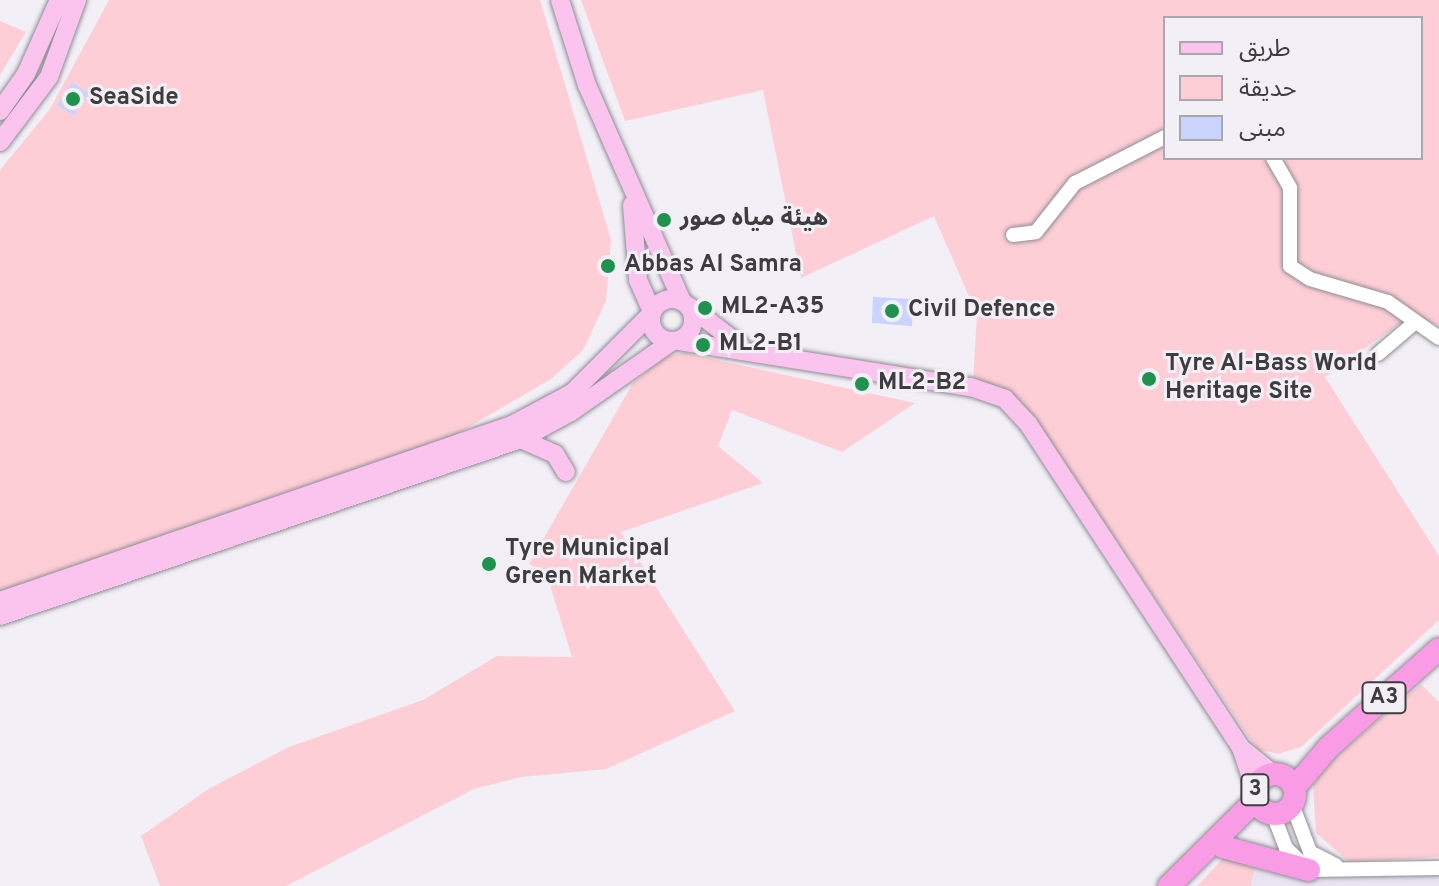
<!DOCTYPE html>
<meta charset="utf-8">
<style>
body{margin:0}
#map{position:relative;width:1439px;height:886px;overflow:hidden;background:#f2eff6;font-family:Overpass,"Noto Sans Arabic",sans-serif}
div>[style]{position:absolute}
.built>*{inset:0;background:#eae4f2}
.green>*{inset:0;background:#feced7}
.building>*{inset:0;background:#cad4ff}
.roads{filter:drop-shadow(0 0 2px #8f8d93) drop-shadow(0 0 2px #8f8d93)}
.minor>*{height:14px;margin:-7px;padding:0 7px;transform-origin:7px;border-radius:7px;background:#fff}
.major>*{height:18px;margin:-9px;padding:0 9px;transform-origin:9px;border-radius:9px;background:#fbc4ef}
.major>.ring{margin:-9px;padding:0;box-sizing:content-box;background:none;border:18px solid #fbc4ef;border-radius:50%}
.highway>*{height:22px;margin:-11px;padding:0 11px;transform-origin:11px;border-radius:11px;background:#f99ce5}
.highway>.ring{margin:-11px;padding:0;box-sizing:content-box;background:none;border:22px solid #f99ce5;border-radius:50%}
.dots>*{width:22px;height:22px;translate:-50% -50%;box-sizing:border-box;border:4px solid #f2eff6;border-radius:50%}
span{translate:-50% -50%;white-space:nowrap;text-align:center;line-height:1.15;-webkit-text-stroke:6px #f2eff6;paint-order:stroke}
.shield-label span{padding:2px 6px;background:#f2eff6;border:2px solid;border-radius:6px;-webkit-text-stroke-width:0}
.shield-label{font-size:22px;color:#3d3c3f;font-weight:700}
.poi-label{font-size:24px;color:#3d3c3f;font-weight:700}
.left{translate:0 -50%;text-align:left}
.legend{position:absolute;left:1163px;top:16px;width:260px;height:144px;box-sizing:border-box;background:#f2eff6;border:2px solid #aaa7ad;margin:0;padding:10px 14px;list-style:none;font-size:24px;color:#3d3c3f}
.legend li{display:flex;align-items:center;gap:16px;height:40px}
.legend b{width:40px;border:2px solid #aaa7ad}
</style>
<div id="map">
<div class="built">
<i style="clip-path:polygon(1257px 857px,1361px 875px,1439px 876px,1439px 886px,1251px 886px)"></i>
</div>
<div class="green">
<i style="clip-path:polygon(109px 0,540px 0,611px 240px,606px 301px,583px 350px,551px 379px,448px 439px,0 593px,0 170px,50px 109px)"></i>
<i style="clip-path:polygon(evenodd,581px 0,1439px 0,1439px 326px,1413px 314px,1325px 377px,1439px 556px,1439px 620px,1301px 747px,1278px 754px,1257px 749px,1031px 413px,1007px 390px,973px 382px,977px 315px,934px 216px,801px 278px,763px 90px,625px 121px,581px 0,1165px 18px,1421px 18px,1421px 158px,1165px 158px,1165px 18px)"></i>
<i style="clip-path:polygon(0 21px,26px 32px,0 75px)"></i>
<i style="clip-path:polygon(684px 353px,915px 403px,842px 452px,732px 410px,718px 446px,763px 483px,621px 532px,735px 711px,606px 769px,521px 777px,474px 789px,286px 886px,160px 886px,141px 836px,210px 788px,289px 747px,423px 700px,497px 656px,572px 657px,546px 572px,529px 564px,633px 383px,666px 356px)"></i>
<i style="clip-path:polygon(1421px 684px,1439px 702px,1439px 857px,1349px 862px,1316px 833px,1313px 785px,1331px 761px)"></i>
<i style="clip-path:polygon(1229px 852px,1257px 857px,1251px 886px,1197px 886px)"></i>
</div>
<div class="building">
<i style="clip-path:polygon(72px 82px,89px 93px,74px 116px,57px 105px)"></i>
<i style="clip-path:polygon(873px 297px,913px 299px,912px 326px,872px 323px)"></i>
</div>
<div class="roads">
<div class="minor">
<i style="left:1273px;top:158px;width:34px;rotate:60deg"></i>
<i style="left:1290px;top:188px;width:78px;rotate:90deg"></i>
<i style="left:1290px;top:266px;width:24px;rotate:33deg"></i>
<i style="left:1310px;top:279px;width:81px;rotate:16.4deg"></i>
<i style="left:1388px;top:302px;width:62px;rotate:35.2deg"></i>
<i style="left:1013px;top:235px;width:23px;rotate:-7deg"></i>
<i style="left:1036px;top:232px;width:63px;rotate:-51.5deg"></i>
<i style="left:1075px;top:183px;width:101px;rotate:-27.1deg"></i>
<i style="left:1378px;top:354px;width:45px;rotate:-40.5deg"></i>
<i style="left:1292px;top:804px;width:51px;rotate:69.4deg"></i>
<i style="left:1310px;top:852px;width:29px;rotate:27deg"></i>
<i style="left:1273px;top:814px;width:36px;rotate:69deg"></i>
<i style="left:1286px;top:848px;width:32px;rotate:44deg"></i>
<i style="left:1309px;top:870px;width:130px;rotate:-0.9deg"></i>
</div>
<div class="major">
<i style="left:560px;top:0;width:89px;rotate:72.4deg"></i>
<i style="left:587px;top:85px;width:236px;rotate:66.3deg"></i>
<i style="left:0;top:111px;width:45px;rotate:-54.9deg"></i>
<i style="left:26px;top:74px;width:81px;rotate:-66deg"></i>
<i style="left:0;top:142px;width:81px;rotate:-53deg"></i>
<i style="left:49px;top:77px;width:82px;rotate:-70deg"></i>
<i style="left:632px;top:205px;width:75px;rotate:85.4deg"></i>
<i style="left:638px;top:280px;width:34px;rotate:66deg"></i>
<i class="ring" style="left:651px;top:299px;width:24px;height:24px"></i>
<i style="left:690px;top:307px;width:63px;rotate:37.2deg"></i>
<i style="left:679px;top:341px;width:296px;rotate:9deg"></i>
<i style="left:971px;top:387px;width:36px;rotate:19deg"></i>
<i style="left:1005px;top:399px;width:35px;rotate:47deg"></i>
<i style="left:1029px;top:425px;width:386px;rotate:56.7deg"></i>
<i style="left:1241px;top:748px;width:43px;rotate:71.1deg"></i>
<i style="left:521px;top:439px;width:37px;rotate:24deg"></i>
<i style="left:555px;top:454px;width:21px;rotate:59deg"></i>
<i style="left:0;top:601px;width:541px;rotate:-18.97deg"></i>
<i style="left:512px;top:425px;width:68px;rotate:-28.1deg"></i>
<i style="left:572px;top:393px;width:113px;rotate:-45deg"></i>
<i style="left:0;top:616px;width:550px;rotate:-18.76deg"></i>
<i style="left:521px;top:439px;width:57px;rotate:-28.4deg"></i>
<i style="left:571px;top:412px;width:122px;rotate:-35deg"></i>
<i style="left:1241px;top:748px;width:41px;rotate:39.1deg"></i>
</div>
<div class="highway">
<i class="ring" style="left:1255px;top:774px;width:18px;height:18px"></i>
<i style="left:1294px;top:788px;width:54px;rotate:-49.5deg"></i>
<i style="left:1329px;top:747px;width:147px;rotate:-41.7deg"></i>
<i style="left:1223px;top:847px;width:89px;rotate:15deg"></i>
<i style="left:1169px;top:886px;width:122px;rotate:-44.7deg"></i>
</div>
</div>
<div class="dots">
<i style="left:73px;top:99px;background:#1f934e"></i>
<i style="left:664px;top:220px;background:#1f934e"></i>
<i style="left:608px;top:266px;background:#1f934e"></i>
<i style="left:705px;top:308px;background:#1f934e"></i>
<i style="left:892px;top:311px;background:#1f934e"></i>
<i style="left:703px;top:345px;background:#1f934e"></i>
<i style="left:1149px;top:379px;background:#1f934e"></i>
<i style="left:862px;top:384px;background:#1f934e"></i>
<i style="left:489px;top:564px;background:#1f934e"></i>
</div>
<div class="shield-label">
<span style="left:1384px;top:698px">A3</span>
<span style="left:1255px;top:790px">3</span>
</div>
<div class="poi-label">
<span class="left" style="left:89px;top:99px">SeaSide</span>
<span class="left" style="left:680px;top:220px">هيئة مياه صور</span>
<span class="left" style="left:624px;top:266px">Abbas Al Samra</span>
<span class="left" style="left:721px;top:308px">ML2-A35</span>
<span class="left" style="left:908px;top:311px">Civil Defence</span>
<span class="left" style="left:719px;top:345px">ML2-B1</span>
<span class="left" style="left:1165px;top:379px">Tyre Al-Bass World<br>Heritage Site</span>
<span class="left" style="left:878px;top:384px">ML2-B2</span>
<span class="left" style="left:505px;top:564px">Tyre Municipal<br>Green Market</span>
</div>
<ul class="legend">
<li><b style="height:10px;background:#fbc4ef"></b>طريق</li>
<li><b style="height:22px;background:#feced7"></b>حديقة</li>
<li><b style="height:22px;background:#cad4ff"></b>مبنى</li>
</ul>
</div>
